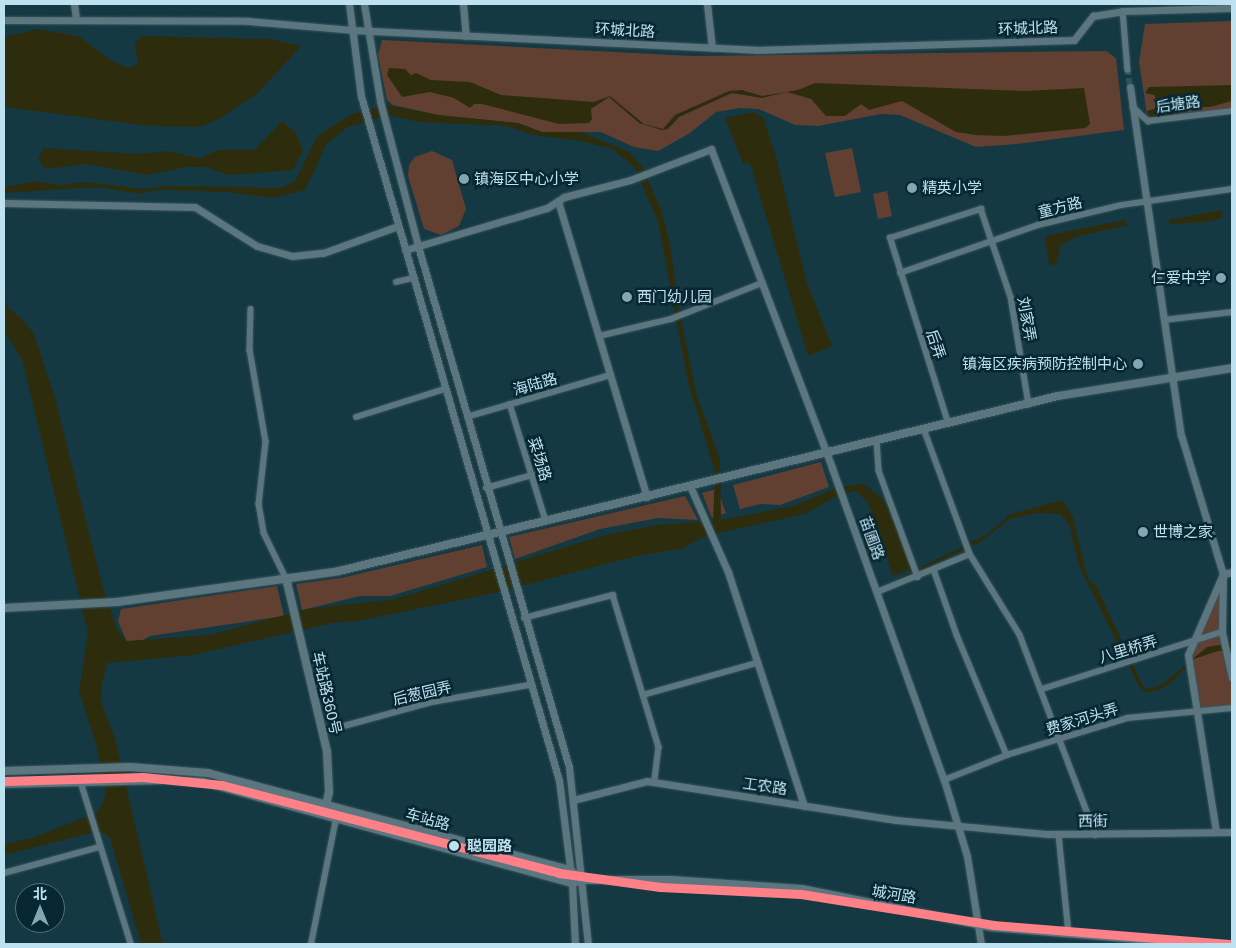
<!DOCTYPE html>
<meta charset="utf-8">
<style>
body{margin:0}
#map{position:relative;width:1236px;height:948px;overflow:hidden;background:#143942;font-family:Arial,"Noto Sans SC",sans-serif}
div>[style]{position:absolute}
.green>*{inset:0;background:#614032}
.water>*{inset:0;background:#2d2d0d}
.minor-tunnel>*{height:5.5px;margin-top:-2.75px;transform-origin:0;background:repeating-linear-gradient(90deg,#2e525c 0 5.5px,transparent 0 8.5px)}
.roads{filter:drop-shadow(0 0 1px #38535c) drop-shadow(0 0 1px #38535c)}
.minor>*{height:5.5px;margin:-2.75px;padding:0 2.75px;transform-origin:2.75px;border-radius:2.75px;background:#5b767f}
.tertiary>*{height:7px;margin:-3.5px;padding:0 3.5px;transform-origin:3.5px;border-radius:3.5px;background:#5b767f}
.secondary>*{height:8px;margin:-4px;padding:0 4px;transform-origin:4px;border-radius:4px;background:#5b767f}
.metro-1>*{height:9px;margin:-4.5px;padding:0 4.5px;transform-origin:4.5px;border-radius:4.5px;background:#ff8087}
.dots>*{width:14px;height:14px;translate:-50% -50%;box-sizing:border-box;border:2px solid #072832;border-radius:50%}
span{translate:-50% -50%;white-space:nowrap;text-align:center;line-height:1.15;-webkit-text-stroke:5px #072832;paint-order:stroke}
.street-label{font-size:15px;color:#bee1ef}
.poi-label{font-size:15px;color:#bee1ef}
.left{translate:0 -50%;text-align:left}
.right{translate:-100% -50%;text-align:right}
.stop-label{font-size:15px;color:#bee1ef;font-weight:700}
.frame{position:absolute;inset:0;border:5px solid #bee1ef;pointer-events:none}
.north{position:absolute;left:15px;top:883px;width:50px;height:50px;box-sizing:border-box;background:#072832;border:1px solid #50727e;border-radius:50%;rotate:0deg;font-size:14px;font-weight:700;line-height:20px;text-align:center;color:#bee1ef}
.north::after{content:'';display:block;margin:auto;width:18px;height:22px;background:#82a6b2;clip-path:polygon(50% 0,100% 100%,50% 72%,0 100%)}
</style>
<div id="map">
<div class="green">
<i style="clip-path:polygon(1232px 21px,1232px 111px,1148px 121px,1139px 62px,1145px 24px)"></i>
<i style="clip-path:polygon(382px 40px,692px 56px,1106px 51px,1116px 58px,1124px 130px,1017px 144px,976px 147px,900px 115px,881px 114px,818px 126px,795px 125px,759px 109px,740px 108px,716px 112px,690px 133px,658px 151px,634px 147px,601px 132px,542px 132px,518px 123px,438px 115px,393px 105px,387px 100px,378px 55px)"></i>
<i style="clip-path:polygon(852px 148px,861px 192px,835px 197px,825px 153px)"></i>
<i style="clip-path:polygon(432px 151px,452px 160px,466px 209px,459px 226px,441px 235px,424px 229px,408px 176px,409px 165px,415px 157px)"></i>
<i style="clip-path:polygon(887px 191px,892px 216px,878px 219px,873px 194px)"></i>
<i style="clip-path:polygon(821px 462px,829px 487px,780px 505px,761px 504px,740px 509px,733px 485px)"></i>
<i style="clip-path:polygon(717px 489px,726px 513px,712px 518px,702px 493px)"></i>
<i style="clip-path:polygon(685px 496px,698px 520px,658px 518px,600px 529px,515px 559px,509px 537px)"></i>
<i style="clip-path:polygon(482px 545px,487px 567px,390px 596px,360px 596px,302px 610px,296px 584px,341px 578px)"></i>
<i style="clip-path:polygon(1223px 574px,1222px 632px,1232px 678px,1232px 708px,1197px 713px,1188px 655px)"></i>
<i style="clip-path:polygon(277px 586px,284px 616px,150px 636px,138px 643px,127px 642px,118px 621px,121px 609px)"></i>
</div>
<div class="water">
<i style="clip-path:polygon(37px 29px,79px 36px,110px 60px,128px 68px,138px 64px,135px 43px,142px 36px,270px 39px,301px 46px,258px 93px,219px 119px,200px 127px,150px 126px,4px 107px,4px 37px)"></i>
<i style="clip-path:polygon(389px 68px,405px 69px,411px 75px,416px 73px,431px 80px,470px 82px,501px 95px,594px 102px,610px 96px,644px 124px,663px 129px,675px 115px,729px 91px,742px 90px,762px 96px,798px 90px,815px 83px,1025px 91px,1084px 88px,1090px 124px,1085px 128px,1004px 136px,976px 135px,956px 132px,902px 101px,869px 110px,861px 104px,845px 116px,826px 116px,811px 99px,787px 92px,762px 98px,732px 93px,679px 117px,668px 129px,662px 130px,639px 123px,609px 97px,591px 109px,592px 119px,589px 123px,559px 124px,482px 104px,474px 104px,470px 108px,454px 98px,430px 92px,402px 97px,387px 75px)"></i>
<i style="clip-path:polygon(1232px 85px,1232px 101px,1210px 107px,1183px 107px,1170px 117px,1153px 119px,1148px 115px,1147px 111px,1154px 109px,1158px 103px,1154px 95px,1145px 93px,1149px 87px)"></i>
<i style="clip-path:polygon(388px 105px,438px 115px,518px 123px,542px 132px,581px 132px,629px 152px,642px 167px,660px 207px,670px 242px,679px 310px,697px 396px,720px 459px,721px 520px,793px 506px,834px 489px,862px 483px,881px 497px,892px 512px,913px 568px,893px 576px,868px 502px,855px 491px,837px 496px,805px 514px,705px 536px,684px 548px,633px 557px,495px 593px,358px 621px,332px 623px,193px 655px,108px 663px,101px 687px,102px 704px,115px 739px,163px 944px,141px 944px,110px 838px,104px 833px,95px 832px,4px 855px,4px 844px,32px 838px,98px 812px,106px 794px,96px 744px,79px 691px,88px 633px,22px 359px,4px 331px,4px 292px,8px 308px,22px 319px,34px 334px,55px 398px,103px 588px,118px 631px,127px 641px,209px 635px,307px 609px,395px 599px,605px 535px,656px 525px,713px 521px,715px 473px,688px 382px,658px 222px,635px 168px,612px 149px,581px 141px,533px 135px,506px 126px,419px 122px,389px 115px,348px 127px,327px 143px,305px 190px,273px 198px,228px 192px,157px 190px,141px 194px,98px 187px,4px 193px,4px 187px,37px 181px,57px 185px,87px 182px,142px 189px,169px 186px,281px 188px,295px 181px,318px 135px,352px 114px)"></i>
<i style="clip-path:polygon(753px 112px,763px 117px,777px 160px,806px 280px,832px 346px,808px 356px,750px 163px,743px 164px,725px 118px)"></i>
<i style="clip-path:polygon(282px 121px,296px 133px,303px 151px,293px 170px,230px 175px,205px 167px,186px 167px,147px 175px,87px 164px,46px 169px,38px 159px,44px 148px,138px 154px,167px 151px,200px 158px,218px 150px,254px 150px)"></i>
<i style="clip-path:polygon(1221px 210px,1223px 218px,1207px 222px,1170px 224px,1168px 220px)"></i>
<i style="clip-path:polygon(1125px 220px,1128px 225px,1076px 237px,1060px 246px,1057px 263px,1053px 266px,1049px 263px,1045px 238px,1049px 235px)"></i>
<i style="clip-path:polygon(1062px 500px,1073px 517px,1088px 579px,1096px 586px,1143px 686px,1148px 689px,1161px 685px,1207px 647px,1232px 643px,1232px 650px,1218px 651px,1194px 659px,1172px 682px,1161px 689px,1148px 693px,1140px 688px,1079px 566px,1069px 524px,1060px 514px,1038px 513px,1010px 519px,980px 542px,936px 563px,893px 588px,894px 581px,987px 534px,1011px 514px)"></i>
</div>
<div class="minor-tunnel">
<i style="left:1128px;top:70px;width:17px;rotate:83deg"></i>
</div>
<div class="roads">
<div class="minor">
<i style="left:1123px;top:11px;width:59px;rotate:85.2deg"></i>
<i style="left:1133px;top:107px;width:21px;rotate:43deg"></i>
<i style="left:1148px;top:121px;width:85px;rotate:-6.8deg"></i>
<i style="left:900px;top:273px;width:146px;rotate:-19.2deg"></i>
<i style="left:1038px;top:225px;width:86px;rotate:-13.4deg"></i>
<i style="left:1122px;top:205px;width:111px;rotate:-8.3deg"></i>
<i style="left:396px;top:282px;width:17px;rotate:-13deg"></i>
<i style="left:251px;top:309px;width:41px;rotate:91.4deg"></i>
<i style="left:250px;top:350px;width:93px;rotate:80.1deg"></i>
<i style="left:266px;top:442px;width:62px;rotate:96.4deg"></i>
<i style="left:259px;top:504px;width:29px;rotate:80deg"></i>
<i style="left:264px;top:533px;width:50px;rotate:63.9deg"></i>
<i style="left:1164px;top:320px;width:68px;rotate:-6.7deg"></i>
<i style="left:599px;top:336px;width:74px;rotate:-13.3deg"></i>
<i style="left:671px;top:319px;width:98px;rotate:-21.6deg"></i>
<i style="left:510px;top:404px;width:122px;rotate:72.9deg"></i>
<i style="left:356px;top:417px;width:93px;rotate:-17.5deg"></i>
<i style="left:467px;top:417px;width:150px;rotate:-16.3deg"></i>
<i style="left:948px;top:423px;width:194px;rotate:-107.4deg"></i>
<i style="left:890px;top:238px;width:96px;rotate:-17.7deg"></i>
<i style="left:981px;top:209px;width:93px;rotate:71.2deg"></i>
<i style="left:1011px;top:297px;width:109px;rotate:80.5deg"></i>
<i style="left:924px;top:429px;width:133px;rotate:69.8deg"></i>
<i style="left:970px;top:554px;width:95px;rotate:58.3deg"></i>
<i style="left:1020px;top:635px;width:214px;rotate:69.2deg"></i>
<i style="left:877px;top:441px;width:30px;rotate:86deg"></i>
<i style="left:879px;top:471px;width:113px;rotate:69.8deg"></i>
<i style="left:486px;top:488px;width:48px;rotate:-15.8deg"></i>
<i style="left:934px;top:570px;width:69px;rotate:70.5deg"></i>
<i style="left:957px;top:635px;width:130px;rotate:67.4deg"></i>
<i style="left:877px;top:592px;width:100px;rotate:-22.2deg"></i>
<i style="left:524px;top:618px;width:92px;rotate:-14.5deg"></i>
<i style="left:613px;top:595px;width:159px;rotate:73.2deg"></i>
<i style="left:659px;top:747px;width:35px;rotate:97deg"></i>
<i style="left:1042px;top:689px;width:189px;rotate:-17.6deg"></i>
<i style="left:643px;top:695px;width:118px;rotate:-15.7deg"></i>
<i style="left:322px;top:732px;width:114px;rotate:-15.3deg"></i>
<i style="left:432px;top:702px;width:98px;rotate:-9.9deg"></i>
<i style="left:944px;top:780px;width:68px;rotate:-21.6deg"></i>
<i style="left:1007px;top:755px;width:126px;rotate:-17.1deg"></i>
<i style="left:1127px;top:718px;width:105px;rotate:-5.4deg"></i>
<i style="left:81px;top:782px;width:170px;rotate:72.8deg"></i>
<i style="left:1059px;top:835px;width:99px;rotate:84.2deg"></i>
<i style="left:4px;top:873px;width:99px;rotate:-15.2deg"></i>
<i style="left:311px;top:944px;width:138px;rotate:-78.7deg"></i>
</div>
<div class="tertiary">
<i style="left:74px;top:4px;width:14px;rotate:82deg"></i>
<i style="left:349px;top:4px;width:93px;rotate:82.6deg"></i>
<i style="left:361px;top:96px;width:712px;rotate:73.86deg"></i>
<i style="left:559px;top:780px;width:104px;rotate:82.8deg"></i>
<i style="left:572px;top:883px;width:61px;rotate:87.2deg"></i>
<i style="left:364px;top:4px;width:98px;rotate:80.6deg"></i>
<i style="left:380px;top:101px;width:150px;rotate:75.3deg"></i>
<i style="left:418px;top:246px;width:542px;rotate:73.84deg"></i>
<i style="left:569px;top:767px;width:178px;rotate:83.9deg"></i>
<i style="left:463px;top:4px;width:32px;rotate:85deg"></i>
<i style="left:707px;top:4px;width:44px;rotate:83.5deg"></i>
<i style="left:4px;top:20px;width:244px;rotate:0.2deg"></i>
<i style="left:248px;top:21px;width:104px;rotate:4.9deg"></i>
<i style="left:352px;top:30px;width:404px;rotate:2.8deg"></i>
<i style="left:756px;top:50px;width:318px;rotate:-1.8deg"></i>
<i style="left:1074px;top:40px;width:31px;rotate:-52deg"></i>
<i style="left:1093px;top:16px;width:30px;rotate:-9deg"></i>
<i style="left:1123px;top:11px;width:109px;rotate:-1.6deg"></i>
<i style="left:1130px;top:87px;width:352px;rotate:81.7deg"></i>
<i style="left:1181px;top:435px;width:145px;rotate:73.2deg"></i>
<i style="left:1223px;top:574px;width:88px;rotate:113.4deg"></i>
<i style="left:1188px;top:655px;width:179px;rotate:81deg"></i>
<i style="left:558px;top:201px;width:309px;rotate:73.3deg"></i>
<i style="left:4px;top:203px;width:191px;rotate:1.2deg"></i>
<i style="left:195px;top:207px;width:73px;rotate:32.2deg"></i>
<i style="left:257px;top:246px;width:36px;rotate:16deg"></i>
<i style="left:292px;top:256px;width:31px;rotate:-6deg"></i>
<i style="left:323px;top:253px;width:80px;rotate:-19.8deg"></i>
<i style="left:405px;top:250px;width:148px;rotate:-16.5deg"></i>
<i style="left:547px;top:208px;width:20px;rotate:-33deg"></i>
<i style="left:564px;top:197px;width:68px;rotate:-14.4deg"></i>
<i style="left:630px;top:180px;width:87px;rotate:-20.9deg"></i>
<i style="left:711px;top:149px;width:341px;rotate:69.2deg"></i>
<i style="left:832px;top:468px;width:331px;rotate:70.3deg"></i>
<i style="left:944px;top:780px;width:79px;rotate:73.2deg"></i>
<i style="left:967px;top:856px;width:89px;rotate:81deg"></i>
<i style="left:690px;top:486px;width:94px;rotate:66.2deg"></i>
<i style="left:728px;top:572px;width:246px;rotate:72deg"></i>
<i style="left:1232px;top:572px;width:9px;rotate:167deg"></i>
<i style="left:1223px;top:574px;width:58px;rotate:91deg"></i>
<i style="left:1222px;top:632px;width:47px;rotate:77.7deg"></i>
<i style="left:573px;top:800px;width:76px;rotate:-14.4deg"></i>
<i style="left:647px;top:781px;width:252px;rotate:8.9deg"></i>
<i style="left:896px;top:820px;width:153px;rotate:5.3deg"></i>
<i style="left:1048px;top:834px;width:184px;rotate:-0.6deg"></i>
</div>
<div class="secondary">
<i style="left:286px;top:578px;width:179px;rotate:76.7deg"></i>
<i style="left:327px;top:752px;width:40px;rotate:87.1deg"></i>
<i style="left:329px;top:792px;width:18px;rotate:103deg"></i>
<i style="left:4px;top:608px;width:113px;rotate:-3deg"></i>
<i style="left:117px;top:602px;width:224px;rotate:-7.9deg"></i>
<i style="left:339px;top:571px;width:740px;rotate:-13.68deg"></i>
<i style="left:1058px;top:396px;width:176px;rotate:-9.1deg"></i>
<i style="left:4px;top:771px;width:126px;rotate:-1.8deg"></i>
<i style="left:130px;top:767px;width:78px;rotate:4.4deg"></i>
<i style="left:208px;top:773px;width:375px;rotate:15deg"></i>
<i style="left:570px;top:870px;width:16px;rotate:40deg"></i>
<i style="left:4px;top:784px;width:162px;rotate:-1.4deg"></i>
<i style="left:166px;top:780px;width:37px;rotate:3deg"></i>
<i style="left:203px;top:782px;width:383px;rotate:15.3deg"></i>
<i style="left:572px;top:883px;width:10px;rotate:-17deg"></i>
<i style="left:582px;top:880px;width:89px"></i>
<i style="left:671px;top:880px;width:131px;rotate:3.9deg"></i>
<i style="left:802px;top:889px;width:193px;rotate:11.4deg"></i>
<i style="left:991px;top:927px;width:210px;rotate:4.7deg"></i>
</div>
</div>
<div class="metro-1">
<i style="left:4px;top:781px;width:139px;rotate:-1.6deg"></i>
<i style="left:143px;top:777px;width:79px;rotate:5.8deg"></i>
<i style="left:222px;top:785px;width:348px;rotate:14.6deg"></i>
<i style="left:559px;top:873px;width:102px;rotate:7.9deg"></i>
<i style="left:660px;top:887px;width:141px;rotate:2.8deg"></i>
<i style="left:801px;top:894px;width:195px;rotate:9.1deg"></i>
<i style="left:994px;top:925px;width:239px;rotate:4.6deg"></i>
</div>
<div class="dots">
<i style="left:464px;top:179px;background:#82a6b2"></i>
<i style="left:912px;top:188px;background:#82a6b2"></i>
<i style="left:1221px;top:278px;background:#82a6b2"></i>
<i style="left:627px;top:297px;background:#82a6b2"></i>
<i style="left:1138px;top:364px;background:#82a6b2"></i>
<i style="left:1143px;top:532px;background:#82a6b2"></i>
<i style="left:454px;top:846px;background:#bee1ef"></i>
</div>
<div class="street-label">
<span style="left:1028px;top:28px;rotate:-2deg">环城北路</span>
<span style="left:625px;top:30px;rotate:3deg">环城北路</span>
<span style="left:1178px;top:104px;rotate:-8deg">后塘路</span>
<span style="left:1060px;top:207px;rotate:-14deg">童方路</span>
<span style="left:1027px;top:319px;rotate:80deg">刘家弄</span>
<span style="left:936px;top:344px;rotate:72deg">后弄</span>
<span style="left:535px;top:384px;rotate:-16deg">海陆路</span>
<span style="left:540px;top:459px;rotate:73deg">菜场路</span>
<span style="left:872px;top:538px;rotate:70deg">苗圃路</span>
<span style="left:1128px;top:649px;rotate:-17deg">八里桥弄</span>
<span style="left:327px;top:693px;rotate:77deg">车站路360号</span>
<span style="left:422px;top:693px;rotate:-13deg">后葱园弄</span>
<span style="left:1082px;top:719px;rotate:-17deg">费家河头弄</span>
<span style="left:765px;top:786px;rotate:8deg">工农路</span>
<span style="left:428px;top:819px;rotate:15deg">车站路</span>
<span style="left:1093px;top:821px;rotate:-1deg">西街</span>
<span style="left:894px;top:894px;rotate:10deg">城河路</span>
</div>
<div class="poi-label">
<span class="left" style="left:474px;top:179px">镇海区中心小学</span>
<span class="left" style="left:922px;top:188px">精英小学</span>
<span class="right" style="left:1211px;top:278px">仁爱中学</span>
<span class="left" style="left:637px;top:297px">西门幼儿园</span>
<span class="right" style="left:1127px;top:364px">镇海区疾病预防控制中心</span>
<span class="left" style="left:1153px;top:532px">世博之家</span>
</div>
<div class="stop-label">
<span class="left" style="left:467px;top:846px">聪园路</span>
</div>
<div class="frame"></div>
<div class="north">北</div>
</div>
